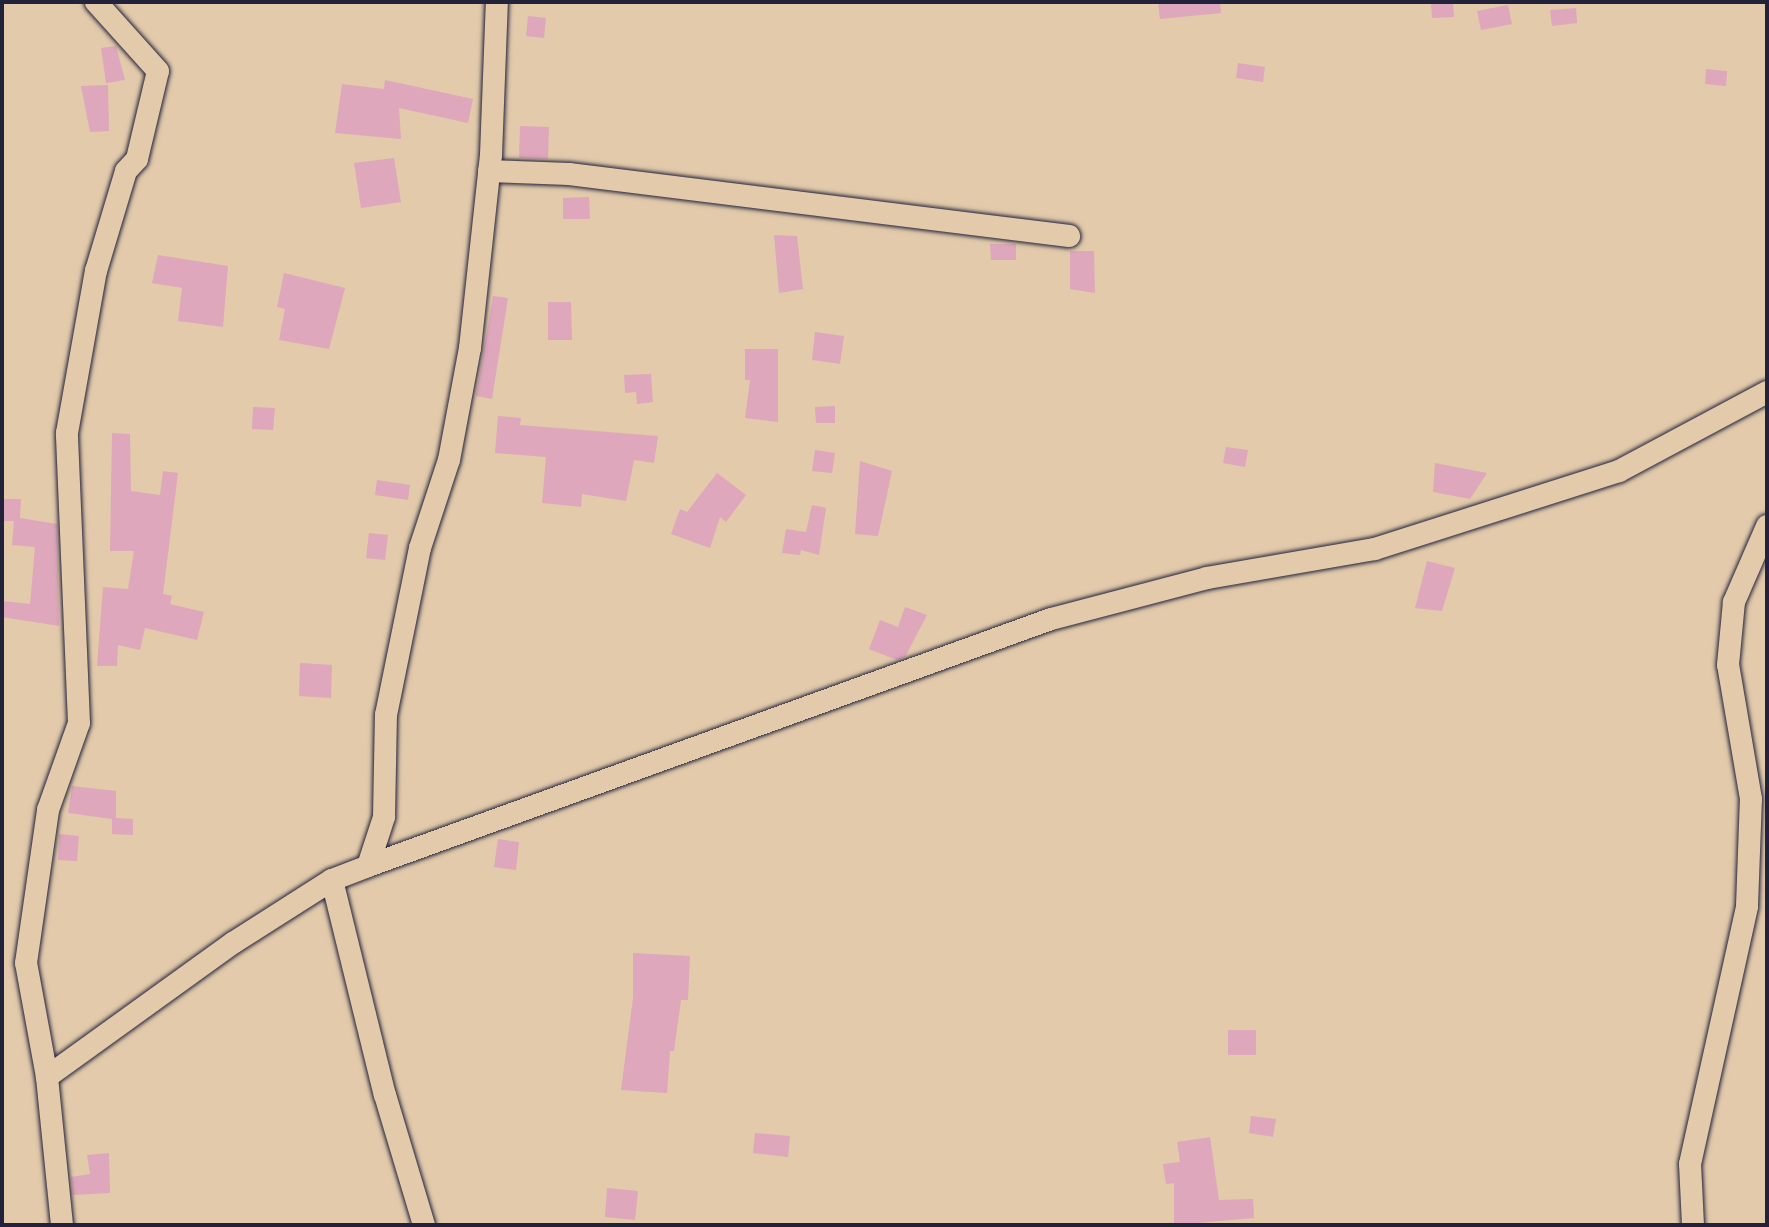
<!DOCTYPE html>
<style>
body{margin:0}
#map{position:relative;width:1769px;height:1227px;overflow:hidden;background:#e2caab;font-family:Delius,sans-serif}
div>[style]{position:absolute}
.building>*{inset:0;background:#dea7bb}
.roads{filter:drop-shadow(0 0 2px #22223b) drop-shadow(0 0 2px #22223b)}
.street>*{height:22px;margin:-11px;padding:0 11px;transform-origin:11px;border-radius:11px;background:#e2caab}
span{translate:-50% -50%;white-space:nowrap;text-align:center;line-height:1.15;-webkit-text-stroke:6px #e2caab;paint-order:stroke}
.frame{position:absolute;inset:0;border:4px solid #22223b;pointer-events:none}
</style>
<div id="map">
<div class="building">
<i style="clip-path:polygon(1158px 2px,1220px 2px,1221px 13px,1160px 19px)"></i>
<i style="clip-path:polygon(1431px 2px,1453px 2px,1454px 17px,1432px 18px)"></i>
<i style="clip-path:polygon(1508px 5px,1512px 24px,1481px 30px,1477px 11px)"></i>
<i style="clip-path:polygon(1576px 8px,1577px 23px,1552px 26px,1550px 10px)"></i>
<i style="clip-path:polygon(528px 16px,546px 18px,544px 38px,526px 36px)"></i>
<i style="clip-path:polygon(116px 46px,125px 80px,106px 83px,101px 48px)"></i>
<i style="clip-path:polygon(1238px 63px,1265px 67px,1263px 82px,1236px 78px)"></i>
<i style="clip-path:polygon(1706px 69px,1727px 71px,1726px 86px,1705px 84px)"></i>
<i style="clip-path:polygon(385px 80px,473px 99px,468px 123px,399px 108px,401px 139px,335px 133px,342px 84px,384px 89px)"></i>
<i style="clip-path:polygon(108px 85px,109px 131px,90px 132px,81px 86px)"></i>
<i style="clip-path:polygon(520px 126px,549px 127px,548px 159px,519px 158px)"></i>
<i style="clip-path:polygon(394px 158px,401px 202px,361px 208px,354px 163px)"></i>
<i style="clip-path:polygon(589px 197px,590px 219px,563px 219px,563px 198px)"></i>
<i style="clip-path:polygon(774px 235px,797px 236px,803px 289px,779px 293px)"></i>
<i style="clip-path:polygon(990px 244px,1016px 244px,1016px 260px,991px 260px)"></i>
<i style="clip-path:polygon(1070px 251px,1094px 251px,1095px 293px,1070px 289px)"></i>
<i style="clip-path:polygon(158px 255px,228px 266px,223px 327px,178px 321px,182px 288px,152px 283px)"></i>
<i style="clip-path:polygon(284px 273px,345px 288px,329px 349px,279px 340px,285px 309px,277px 307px)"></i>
<i style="clip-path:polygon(493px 296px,508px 298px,492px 399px,476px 396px)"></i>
<i style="clip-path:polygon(548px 302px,571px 302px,572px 340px,548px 340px)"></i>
<i style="clip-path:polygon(815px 332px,844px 336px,840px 364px,812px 360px)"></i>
<i style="clip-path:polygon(745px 349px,778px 349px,778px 422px,745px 418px,750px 380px,745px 380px)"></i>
<i style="clip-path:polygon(651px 374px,653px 402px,637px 404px,636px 392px,625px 393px,624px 375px)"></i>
<i style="clip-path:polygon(835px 406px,835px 423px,816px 423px,815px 407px)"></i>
<i style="clip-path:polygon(253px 407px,275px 408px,273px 430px,252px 429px)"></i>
<i style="clip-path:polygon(498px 416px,521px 418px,520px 425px,658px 436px,654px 463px,634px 460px,626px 501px,582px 494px,581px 507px,542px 503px,546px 457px,495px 453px)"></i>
<i style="clip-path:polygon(112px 433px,130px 434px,131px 491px,160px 495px,163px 471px,178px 473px,163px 594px,172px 596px,170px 604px,204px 612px,197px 640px,145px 628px,140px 650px,118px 645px,117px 666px,97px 666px,103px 587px,128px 589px,134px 551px,110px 551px)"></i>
<i style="clip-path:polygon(1226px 447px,1248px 450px,1245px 467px,1223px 463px)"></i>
<i style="clip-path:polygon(815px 450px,835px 453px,832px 473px,812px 471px)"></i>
<i style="clip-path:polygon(860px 461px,892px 471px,878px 536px,855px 534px)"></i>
<i style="clip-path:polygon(1435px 463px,1487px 473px,1470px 499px,1433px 492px)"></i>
<i style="clip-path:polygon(717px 473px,746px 495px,726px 522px,720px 517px,710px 548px,671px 534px,680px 509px,687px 512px)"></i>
<i style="clip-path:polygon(377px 480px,410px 485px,408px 500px,375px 495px)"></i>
<i style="clip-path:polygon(2px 499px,21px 499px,20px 518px,57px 524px,59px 626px,2px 617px,2px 601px,30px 604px,35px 547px,12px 545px,14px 521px,2px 521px)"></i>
<i style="clip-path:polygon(812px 505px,826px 508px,819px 555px,801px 550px,800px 555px,782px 553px,786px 529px,806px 532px)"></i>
<i style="clip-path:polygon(369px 533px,388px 535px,385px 560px,366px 558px)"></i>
<i style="clip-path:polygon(1427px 561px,1455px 568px,1442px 611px,1415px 608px)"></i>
<i style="clip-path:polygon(905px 607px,927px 615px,905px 657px,897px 660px,869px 649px,880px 620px,898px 627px)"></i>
<i style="clip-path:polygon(300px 663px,332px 665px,331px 698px,299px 696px)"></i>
<i style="clip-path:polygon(72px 786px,116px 791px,116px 818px,133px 819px,133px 835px,112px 834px,112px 819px,68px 813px)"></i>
<i style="clip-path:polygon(59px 834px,79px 836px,77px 861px,58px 860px)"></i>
<i style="clip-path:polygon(498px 839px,519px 842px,516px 870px,494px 867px)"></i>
<i style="clip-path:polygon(633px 953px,690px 956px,688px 1000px,681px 1000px,674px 1051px,670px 1051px,667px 1093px,621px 1090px,633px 998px)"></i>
<i style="clip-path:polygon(1228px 1030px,1256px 1030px,1256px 1055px,1228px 1055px)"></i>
<i style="clip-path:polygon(1251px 1116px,1276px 1119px,1273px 1137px,1249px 1133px)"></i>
<i style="clip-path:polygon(755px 1133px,790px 1136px,788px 1157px,753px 1153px)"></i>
<i style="clip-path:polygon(1210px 1137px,1219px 1200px,1253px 1199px,1254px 1218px,1174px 1225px,1174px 1183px,1166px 1184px,1163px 1164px,1180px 1162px,1177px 1142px)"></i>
<i style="clip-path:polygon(109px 1153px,110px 1193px,73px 1195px,71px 1177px,90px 1174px,87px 1155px)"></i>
<i style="clip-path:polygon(607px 1188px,638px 1191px,635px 1220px,605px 1217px)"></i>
</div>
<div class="roads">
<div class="street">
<i style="left:489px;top:171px;width:80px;rotate:2.1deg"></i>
<i style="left:569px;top:174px;width:504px;rotate:7.07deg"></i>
<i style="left:368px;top:866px;width:52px;rotate:-71.9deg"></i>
<i style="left:384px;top:817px;width:102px;rotate:-88.9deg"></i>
<i style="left:386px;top:715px;width:170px;rotate:-78.5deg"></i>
<i style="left:420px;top:548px;width:93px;rotate:-71.8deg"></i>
<i style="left:449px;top:460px;width:114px;rotate:-79.4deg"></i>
<i style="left:470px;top:348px;width:194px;rotate:-83.8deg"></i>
<i style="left:491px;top:155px;width:153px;rotate:-87.8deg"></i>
<i style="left:332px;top:880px;width:221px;rotate:76.2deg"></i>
<i style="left:385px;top:1095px;width:136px;rotate:73.3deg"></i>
<i style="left:47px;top:1077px;width:229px;rotate:-35.8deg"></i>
<i style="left:233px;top:943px;width:117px;rotate:-32.5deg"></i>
<i style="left:332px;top:880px;width:39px;rotate:-21deg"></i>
<i style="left:368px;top:866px;width:726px;rotate:-19.88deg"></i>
<i style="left:1051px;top:619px;width:161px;rotate:-14.7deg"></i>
<i style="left:1207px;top:578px;width:170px;rotate:-9.8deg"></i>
<i style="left:1375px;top:549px;width:256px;rotate:-17.7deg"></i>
<i style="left:1619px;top:471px;width:168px;rotate:-28.1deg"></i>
<i style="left:62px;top:1225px;width:149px;rotate:-95.8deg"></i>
<i style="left:47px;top:1077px;width:116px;rotate:-100.4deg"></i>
<i style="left:26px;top:963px;width:155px;rotate:-81.8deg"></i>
<i style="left:48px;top:810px;width:92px;rotate:-70.4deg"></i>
<i style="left:79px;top:723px;width:290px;rotate:-92.4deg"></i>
<i style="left:67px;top:433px;width:165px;rotate:-79.9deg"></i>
<i style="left:96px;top:271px;width:104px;rotate:-73.3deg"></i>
<i style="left:126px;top:171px;width:16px;rotate:-47deg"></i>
<i style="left:137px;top:159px;width:90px;rotate:-76.6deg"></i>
<i style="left:158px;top:71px;width:93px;rotate:-131.9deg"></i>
<i style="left:1693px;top:1225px;width:61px;rotate:-92.8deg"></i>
<i style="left:1690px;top:1164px;width:264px;rotate:-77.5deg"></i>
<i style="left:1747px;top:906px;width:107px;rotate:-87.9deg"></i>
<i style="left:1751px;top:799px;width:136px;rotate:-99.7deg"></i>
<i style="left:1728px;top:665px;width:63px;rotate:-84.6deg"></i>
<i style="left:1734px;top:602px;width:83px;rotate:-66.5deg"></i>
</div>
</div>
<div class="frame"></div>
</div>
